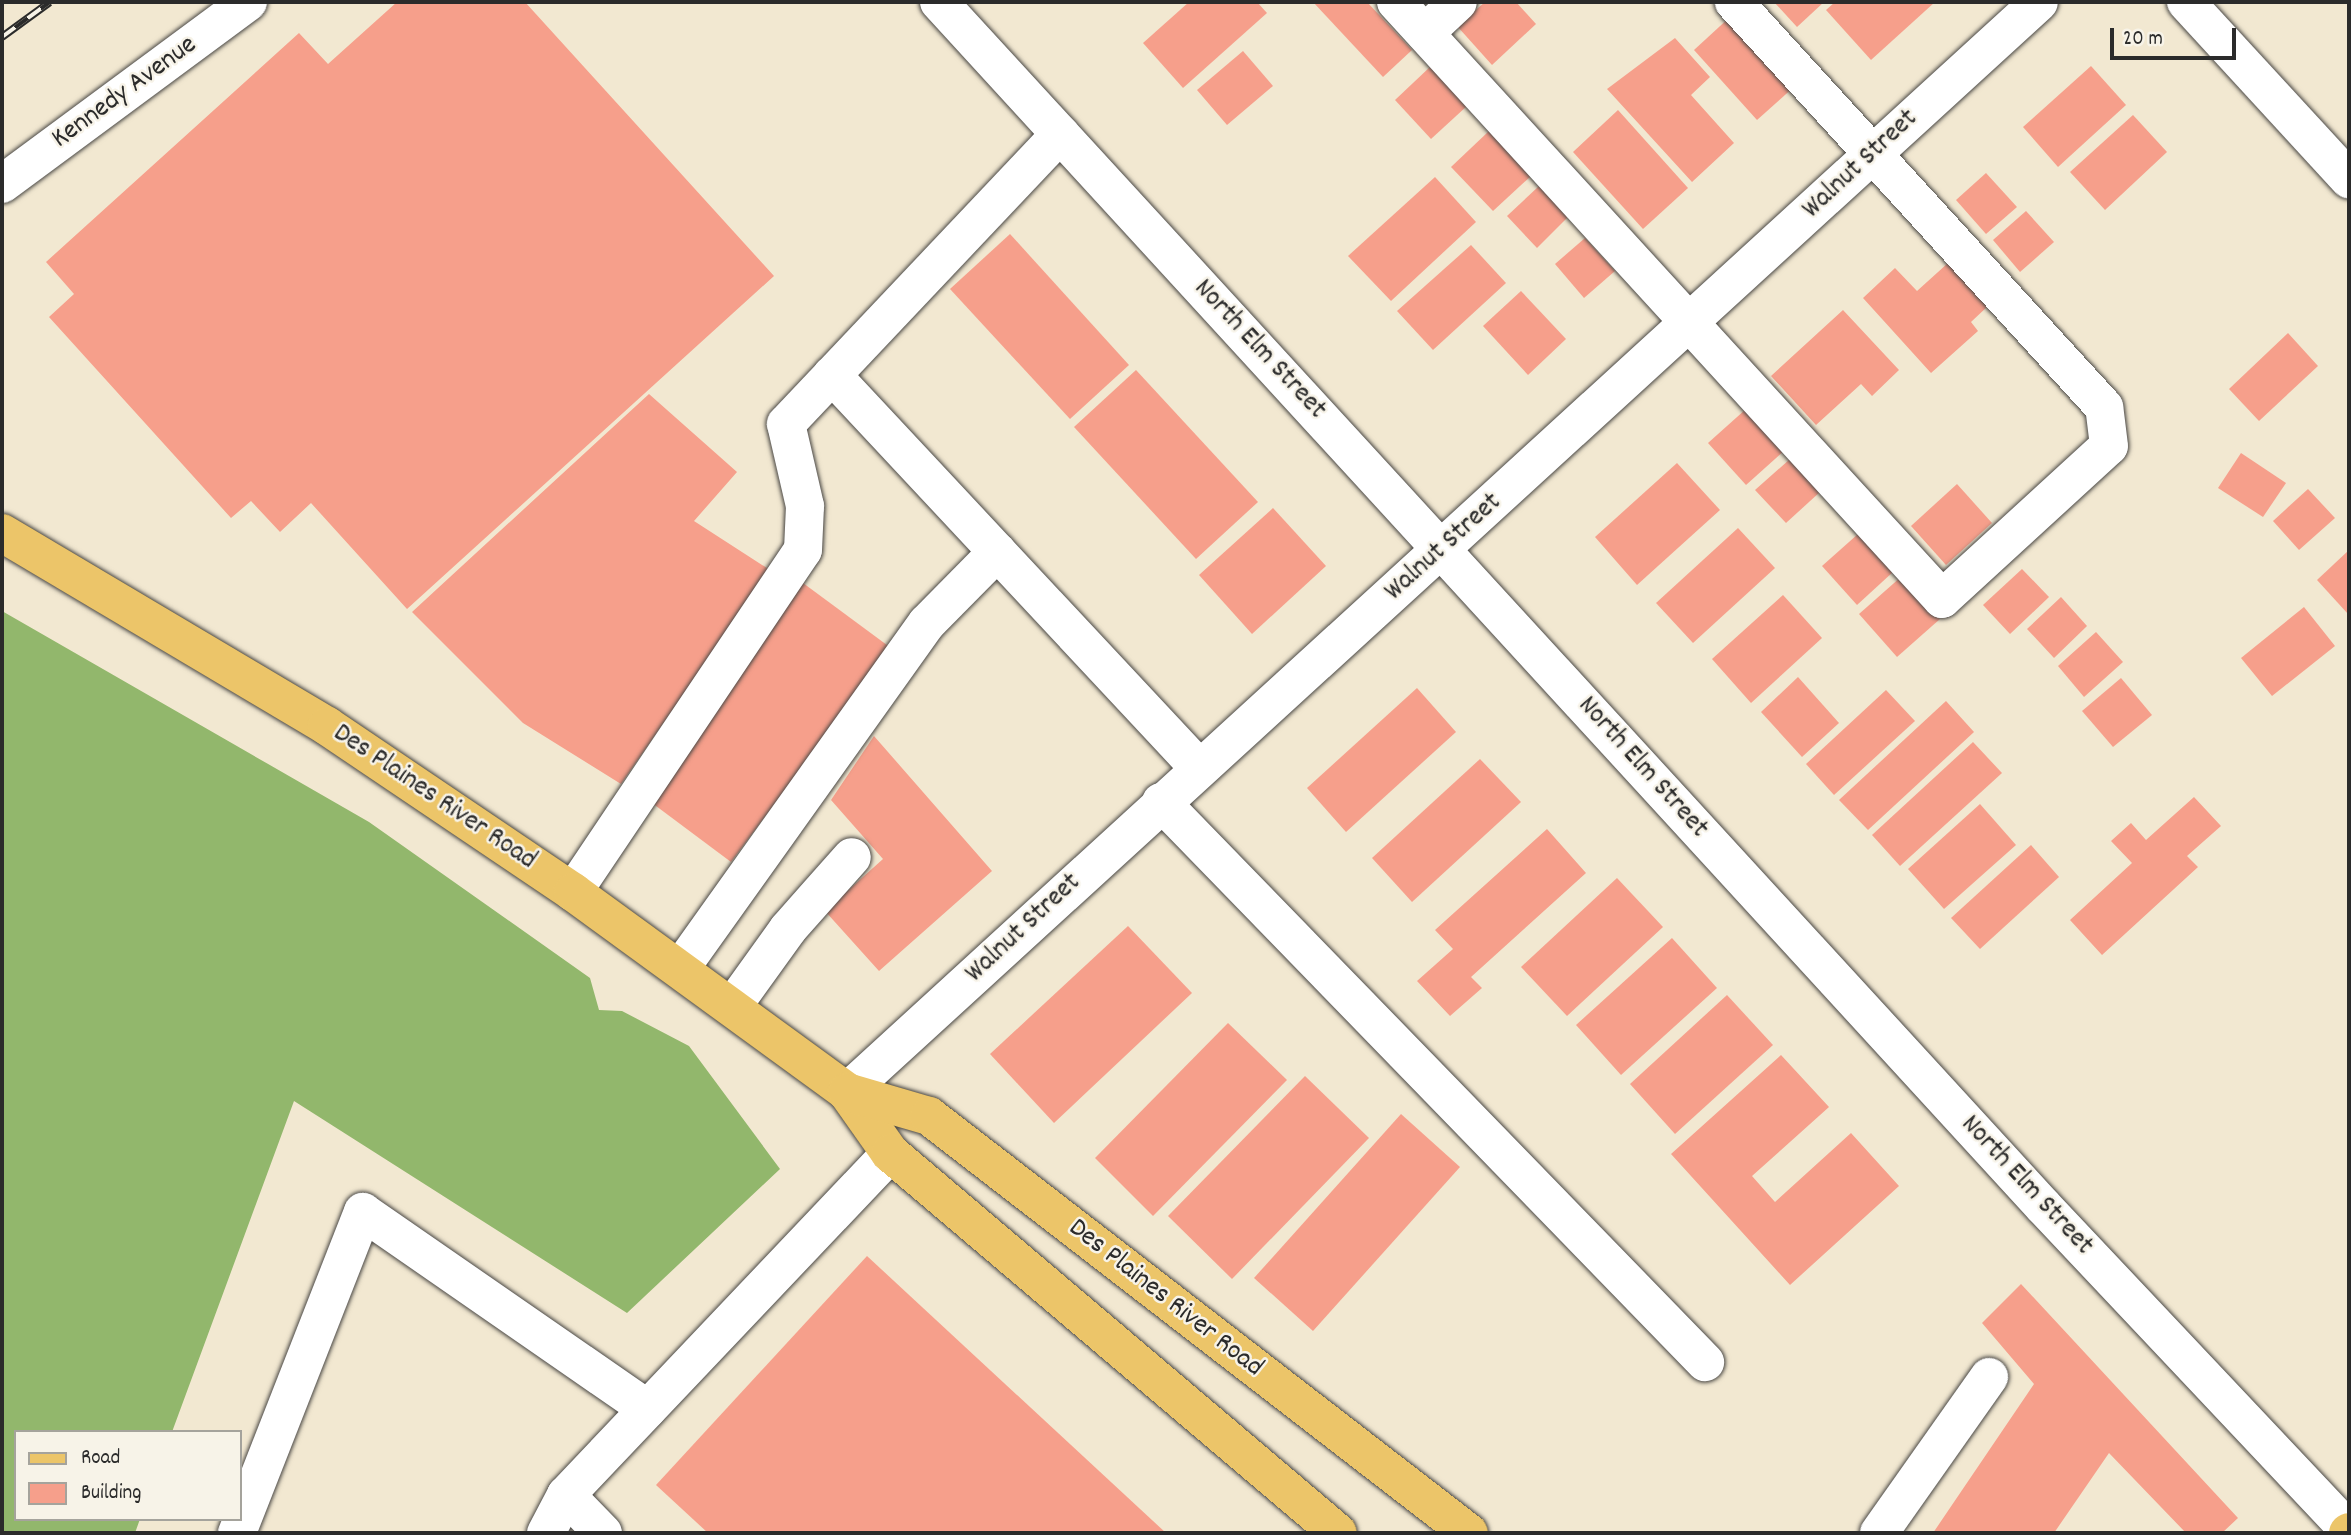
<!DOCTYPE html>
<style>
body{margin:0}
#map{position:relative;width:2351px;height:1535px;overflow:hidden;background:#f2e8d1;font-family:Dekko,sans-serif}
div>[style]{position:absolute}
.forest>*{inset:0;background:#92b76c}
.building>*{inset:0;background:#f69f8b}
.roads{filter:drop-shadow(0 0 2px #494744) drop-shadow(0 0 2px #494744)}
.minor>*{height:38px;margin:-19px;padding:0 19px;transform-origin:19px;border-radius:19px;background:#fff}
.major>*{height:38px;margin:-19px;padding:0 19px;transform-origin:19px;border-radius:19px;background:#ecc569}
.rail>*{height:8px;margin-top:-4px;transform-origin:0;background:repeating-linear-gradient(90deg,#f7f3e8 0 16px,#2b2b2b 0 32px);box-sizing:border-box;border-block:2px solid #2b2b2b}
span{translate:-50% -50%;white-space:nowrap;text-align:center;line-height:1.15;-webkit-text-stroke:5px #f7f3e8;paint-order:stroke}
.street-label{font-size:28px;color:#2b2b2b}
.frame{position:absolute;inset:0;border:4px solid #2b2b2b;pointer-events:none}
.legend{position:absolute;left:14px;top:1430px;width:228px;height:91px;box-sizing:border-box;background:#f7f3e8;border:2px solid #a5a39c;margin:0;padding:9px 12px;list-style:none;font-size:21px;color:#2b2b2b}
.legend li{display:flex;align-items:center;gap:14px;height:35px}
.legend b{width:35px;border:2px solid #a5a39c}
.scale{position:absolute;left:2110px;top:28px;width:126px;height:32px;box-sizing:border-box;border:4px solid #2b2b2b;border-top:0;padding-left:9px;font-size:21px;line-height:24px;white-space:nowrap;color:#2b2b2b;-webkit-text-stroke:5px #f7f3e8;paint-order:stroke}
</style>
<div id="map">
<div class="forest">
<i style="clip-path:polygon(2px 611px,369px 822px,590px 978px,599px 1010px,622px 1011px,689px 1046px,780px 1169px,627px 1313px,294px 1101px,172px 1432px,16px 1432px,16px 1519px,140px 1519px,135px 1533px,2px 1533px)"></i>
</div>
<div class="building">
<i style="clip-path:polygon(397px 2px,525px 2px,774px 276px,407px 609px,311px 503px,280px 532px,251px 501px,231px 518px,49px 317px,74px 294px,46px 262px,299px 33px,328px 64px)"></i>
<i style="clip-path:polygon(1189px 2px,1257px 2px,1267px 13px,1183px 88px,1143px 43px)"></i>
<i style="clip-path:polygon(1313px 2px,1367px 2px,1412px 50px,1383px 77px)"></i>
<i style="clip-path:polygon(1485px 2px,1516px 2px,1536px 24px,1492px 65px,1457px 26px)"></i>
<i style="clip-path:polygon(1774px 2px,1824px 2px,1797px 27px)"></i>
<i style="clip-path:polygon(1835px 2px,1935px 2px,1871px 60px,1826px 10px)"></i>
<i style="clip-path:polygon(1731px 16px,1795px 86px,1757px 120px,1694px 50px)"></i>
<i style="clip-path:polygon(1675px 38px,1710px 77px,1691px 95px,1734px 143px,1692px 182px,1607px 89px)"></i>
<i style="clip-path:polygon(1243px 51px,1273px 86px,1227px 125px,1197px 90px)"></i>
<i style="clip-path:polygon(1431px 66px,1467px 106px,1431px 139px,1395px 100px)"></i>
<i style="clip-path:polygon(2091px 66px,2126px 105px,2058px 167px,2023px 127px)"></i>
<i style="clip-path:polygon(1618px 110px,1688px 188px,1643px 229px,1573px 152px)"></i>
<i style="clip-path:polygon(2133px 115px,2167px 152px,2105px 210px,2070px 172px)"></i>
<i style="clip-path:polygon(1489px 131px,1531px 176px,1493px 211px,1451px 167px)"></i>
<i style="clip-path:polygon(1986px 173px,2017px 207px,1986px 234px,1956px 200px)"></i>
<i style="clip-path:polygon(1435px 177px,1476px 222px,1391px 301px,1348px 256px)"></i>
<i style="clip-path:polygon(1539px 186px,1568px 217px,1537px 248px,1507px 216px)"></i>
<i style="clip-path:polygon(2026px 211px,2054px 242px,2020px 272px,1993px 240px)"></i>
<i style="clip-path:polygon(1010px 234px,1129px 365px,1070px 419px,950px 289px)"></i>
<i style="clip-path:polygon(1585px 238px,1615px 271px,1584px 298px,1555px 264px)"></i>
<i style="clip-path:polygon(1471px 245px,1506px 283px,1433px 350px,1397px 311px)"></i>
<i style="clip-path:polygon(1948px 263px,1988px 306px,1971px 322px,1978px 331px,1931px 373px,1863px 298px,1895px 268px,1917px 291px)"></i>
<i style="clip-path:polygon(1521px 291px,1566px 339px,1528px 375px,1483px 326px)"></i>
<i style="clip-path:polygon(1843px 310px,1899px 370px,1872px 396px,1861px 384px,1816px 425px,1771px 376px)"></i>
<i style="clip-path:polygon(2288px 333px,2318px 366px,2259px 421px,2229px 389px)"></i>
<i style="clip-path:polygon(1136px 370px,1258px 502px,1196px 559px,1074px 427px)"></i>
<i style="clip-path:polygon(649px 394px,737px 472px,694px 521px,770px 570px,621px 784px,523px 723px,412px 612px)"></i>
<i style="clip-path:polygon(1746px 409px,1784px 451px,1746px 485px,1708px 443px)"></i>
<i style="clip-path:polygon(2241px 453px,2286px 483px,2263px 517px,2218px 488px)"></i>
<i style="clip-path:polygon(1790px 459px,1820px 492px,1786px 523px,1755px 490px)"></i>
<i style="clip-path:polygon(1677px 463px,1720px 510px,1637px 585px,1595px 537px)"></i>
<i style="clip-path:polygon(1957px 484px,1992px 523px,1946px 565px,1911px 526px)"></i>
<i style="clip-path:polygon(2308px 489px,2335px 518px,2299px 550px,2273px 521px)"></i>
<i style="clip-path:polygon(1273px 508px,1326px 566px,1252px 634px,1199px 575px)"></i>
<i style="clip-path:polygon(1738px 528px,1775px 568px,1693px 643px,1656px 603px)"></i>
<i style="clip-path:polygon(1858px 534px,1893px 572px,1857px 605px,1822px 566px)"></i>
<i style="clip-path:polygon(2349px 550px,2349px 612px,2348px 614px,2317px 580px)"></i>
<i style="clip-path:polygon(2022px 569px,2049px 597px,2010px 634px,1983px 605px)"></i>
<i style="clip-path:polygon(1902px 576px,1940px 619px,1897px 657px,1859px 614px)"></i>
<i style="clip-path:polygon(803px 583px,891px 648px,731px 862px,644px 797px)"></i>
<i style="clip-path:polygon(1783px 595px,1822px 638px,1751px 703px,1712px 659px)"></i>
<i style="clip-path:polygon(2061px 597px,2087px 626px,2054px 658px,2027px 629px)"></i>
<i style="clip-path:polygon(2304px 607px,2335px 646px,2272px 696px,2241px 658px)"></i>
<i style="clip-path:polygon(2096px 632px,2123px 662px,2084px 697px,2058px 666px)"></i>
<i style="clip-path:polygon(1798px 677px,1839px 723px,1802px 757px,1761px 712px)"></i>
<i style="clip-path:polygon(2121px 678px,2152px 715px,2113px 747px,2082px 711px)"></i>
<i style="clip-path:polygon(1417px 688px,1456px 732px,1346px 832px,1307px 788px)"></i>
<i style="clip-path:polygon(1886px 690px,1915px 721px,1834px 795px,1806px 764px)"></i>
<i style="clip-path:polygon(1946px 701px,1974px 732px,1868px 830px,1839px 800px)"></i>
<i style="clip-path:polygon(874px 736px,992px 871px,879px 971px,825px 911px,883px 859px,831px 800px)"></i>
<i style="clip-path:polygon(1973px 742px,2002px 773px,1900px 866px,1872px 835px)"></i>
<i style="clip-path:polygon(1480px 759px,1521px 802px,1412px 902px,1372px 858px)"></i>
<i style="clip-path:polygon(2194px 797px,2221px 826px,2187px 856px,2198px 867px,2102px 955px,2070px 920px,2132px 863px,2111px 841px,2131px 823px,2146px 840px)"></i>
<i style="clip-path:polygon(1980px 804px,2016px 845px,1944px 909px,1908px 869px)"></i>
<i style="clip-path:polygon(1547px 829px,1586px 873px,1471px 977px,1482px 988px,1450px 1016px,1417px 981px,1453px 949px,1435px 930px)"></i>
<i style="clip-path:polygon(2031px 845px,2059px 877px,1980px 949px,1951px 918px)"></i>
<i style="clip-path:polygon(1617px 878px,1663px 927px,1567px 1016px,1521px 967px)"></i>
<i style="clip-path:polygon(1128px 926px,1192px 993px,1054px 1123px,990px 1054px)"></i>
<i style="clip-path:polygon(1672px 938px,1717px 988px,1621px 1075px,1576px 1025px)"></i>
<i style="clip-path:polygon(1727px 995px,1773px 1045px,1675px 1134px,1630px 1084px)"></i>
<i style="clip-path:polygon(1228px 1023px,1287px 1080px,1153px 1216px,1095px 1158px)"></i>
<i style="clip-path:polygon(1781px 1055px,1829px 1107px,1752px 1176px,1775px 1202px,1851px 1133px,1899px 1186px,1790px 1285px,1671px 1154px)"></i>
<i style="clip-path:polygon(1305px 1076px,1369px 1138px,1232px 1279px,1168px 1216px)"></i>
<i style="clip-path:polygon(1401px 1114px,1460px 1167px,1313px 1331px,1254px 1278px)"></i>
<i style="clip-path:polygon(867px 1256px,1166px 1533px,708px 1533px,656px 1485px)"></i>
<i style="clip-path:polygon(2021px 1284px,2238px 1518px,2222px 1533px,2186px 1533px,2109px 1453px,2054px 1533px,1933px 1533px,2034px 1384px,1982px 1323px)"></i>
</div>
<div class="roads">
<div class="minor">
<i style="left:939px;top:2px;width:1634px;rotate:47.48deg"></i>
<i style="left:2043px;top:1206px;width:446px;rotate:46.7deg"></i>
<i style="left:1396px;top:2px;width:809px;rotate:47.55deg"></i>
<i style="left:1942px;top:599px;width:226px;rotate:-42.5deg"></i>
<i style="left:2109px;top:446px;width:39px;rotate:-97deg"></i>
<i style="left:2104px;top:407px;width:549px;rotate:-132.41deg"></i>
<i style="left:2186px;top:2px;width:241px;rotate:47.4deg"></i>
<i style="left:1425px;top:33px;width:45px;rotate:-43.2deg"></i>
<i style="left:2px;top:184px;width:306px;rotate:-36.5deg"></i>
<i style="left:832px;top:375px;width:538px;rotate:46.96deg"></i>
<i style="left:1161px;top:802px;width:781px;rotate:45.83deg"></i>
<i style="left:573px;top:892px;width:412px;rotate:-56.1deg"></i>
<i style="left:803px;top:550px;width:44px;rotate:-87.4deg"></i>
<i style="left:805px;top:506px;width:84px;rotate:-103deg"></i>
<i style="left:786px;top:424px;width:399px;rotate:-46.6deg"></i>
<i style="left:680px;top:969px;width:425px;rotate:-54.5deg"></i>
<i style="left:927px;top:623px;width:100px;rotate:-45.4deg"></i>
<i style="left:732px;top:1007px;width:96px;rotate:-54.3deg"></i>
<i style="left:788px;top:929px;width:96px;rotate:-48.4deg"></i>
<i style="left:847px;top:1092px;width:1615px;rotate:-42.44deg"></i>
<i style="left:566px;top:1495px;width:53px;rotate:45.8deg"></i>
<i style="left:237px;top:1533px;width:345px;rotate:-68.6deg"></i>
<i style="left:363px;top:1212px;width:346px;rotate:34.7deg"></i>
<i style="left:546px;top:1533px;width:43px;rotate:-62.2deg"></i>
<i style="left:566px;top:1495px;width:471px;rotate:-46.5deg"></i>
<i style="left:1879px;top:1533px;width:191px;rotate:-54.8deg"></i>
</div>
<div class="major">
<i style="left:2px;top:533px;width:378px;rotate:30.7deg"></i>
<i style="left:327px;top:726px;width:297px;rotate:34deg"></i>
<i style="left:573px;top:892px;width:339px;rotate:36.1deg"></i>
<i style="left:847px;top:1092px;width:75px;rotate:54.8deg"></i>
<i style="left:890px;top:1153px;width:587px;rotate:40.31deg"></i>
<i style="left:847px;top:1092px;width:85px;rotate:16.3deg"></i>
<i style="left:929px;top:1116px;width:682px;rotate:37.68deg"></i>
<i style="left:2348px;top:1533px;width:1px;rotate:-45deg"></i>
</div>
</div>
<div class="rail">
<i style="left:2px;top:37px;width:59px;rotate:-36.1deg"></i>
</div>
<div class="street-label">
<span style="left:125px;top:93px;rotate:-36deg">Kennedy Avenue</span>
<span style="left:1861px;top:165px;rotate:-43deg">Walnut Street</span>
<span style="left:1259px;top:350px;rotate:47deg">North Elm Street</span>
<span style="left:1444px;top:548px;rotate:-42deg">Walnut Street</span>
<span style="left:1642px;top:768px;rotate:48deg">North Elm Street</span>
<span style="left:434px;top:798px;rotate:34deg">Des Plaines River Road</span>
<span style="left:1024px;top:929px;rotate:-43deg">Walnut Street</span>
<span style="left:2026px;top:1186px;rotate:47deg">North Elm Street</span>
<span style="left:1165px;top:1299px;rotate:38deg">Des Plaines River Road</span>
</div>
<div class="frame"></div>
<ul class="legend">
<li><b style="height:9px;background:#ecc569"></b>Road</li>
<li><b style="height:19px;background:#f69f8b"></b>Building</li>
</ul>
<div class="scale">20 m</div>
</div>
